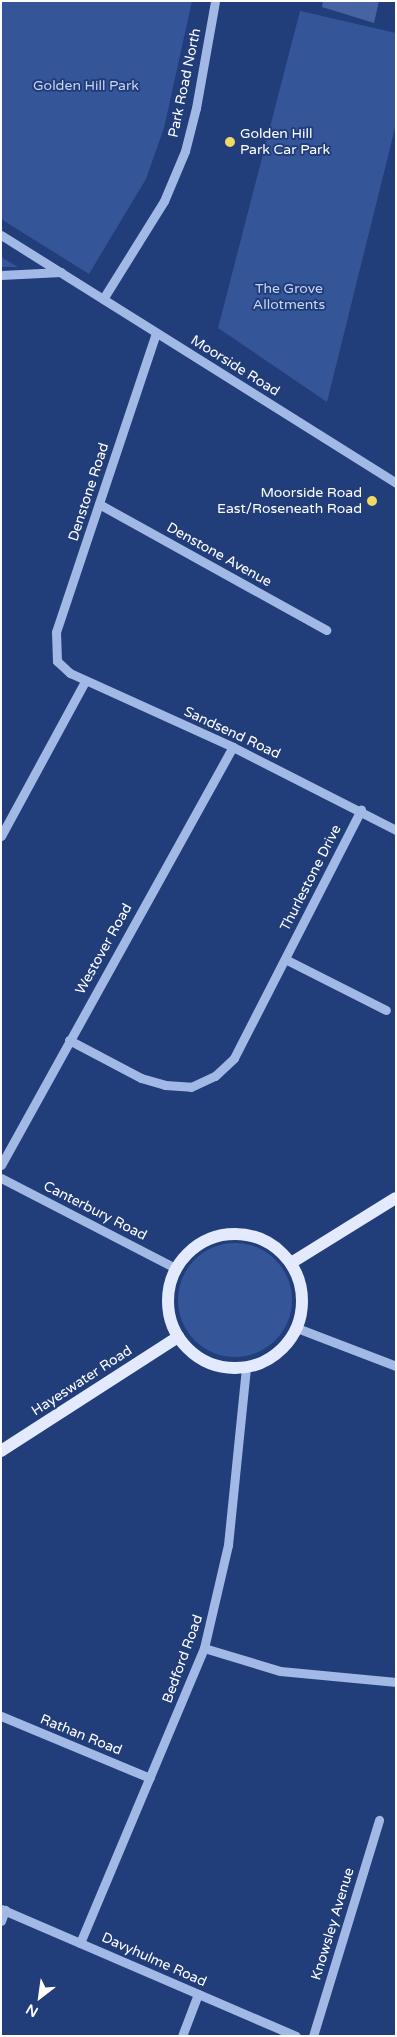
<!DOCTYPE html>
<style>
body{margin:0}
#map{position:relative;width:397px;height:2037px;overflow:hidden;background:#213d7a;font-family:"Varela Round",sans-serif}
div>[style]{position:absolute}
.green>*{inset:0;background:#345597}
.round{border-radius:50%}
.building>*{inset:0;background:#4664a1}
.minor>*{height:9px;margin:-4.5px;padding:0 4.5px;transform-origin:4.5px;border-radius:4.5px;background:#a3b9e5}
.major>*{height:12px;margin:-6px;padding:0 6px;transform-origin:6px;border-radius:6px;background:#e3eafd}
.major>.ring{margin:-6px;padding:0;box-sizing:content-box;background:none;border:12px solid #e3eafd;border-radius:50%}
.dots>*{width:14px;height:14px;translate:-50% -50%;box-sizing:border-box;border:2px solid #213d7a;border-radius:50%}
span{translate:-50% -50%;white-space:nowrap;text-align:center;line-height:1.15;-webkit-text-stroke:4px #213d7a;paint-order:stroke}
.street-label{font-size:14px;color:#fff}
.park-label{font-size:14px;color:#c6d5f4}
.poi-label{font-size:14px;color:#fff}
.left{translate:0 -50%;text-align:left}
.right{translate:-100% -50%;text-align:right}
.frame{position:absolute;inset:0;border:2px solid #fff;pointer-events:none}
.north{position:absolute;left:15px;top:1972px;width:50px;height:50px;-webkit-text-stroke:4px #213d7a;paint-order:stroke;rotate:210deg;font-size:14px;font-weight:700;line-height:20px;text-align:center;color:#fff}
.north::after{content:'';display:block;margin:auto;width:18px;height:22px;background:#fff;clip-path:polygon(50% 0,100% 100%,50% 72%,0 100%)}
</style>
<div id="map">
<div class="green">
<i style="clip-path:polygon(1px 1px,192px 1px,164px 128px,146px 179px,89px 274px,1px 219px)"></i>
<i style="clip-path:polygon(300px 11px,396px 33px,396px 124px,327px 402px,218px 328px)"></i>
<i style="clip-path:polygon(1px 257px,18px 267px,1px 267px)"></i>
<i class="round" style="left:178px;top:1243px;width:114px;height:114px"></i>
</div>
<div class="building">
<i style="clip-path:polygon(323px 1px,379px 1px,374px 23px,322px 7px)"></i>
</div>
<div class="minor">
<i style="left:1px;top:235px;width:466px;rotate:32.1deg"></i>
<i style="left:1px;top:275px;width:60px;rotate:-2.9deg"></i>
<i style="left:103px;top:299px;width:115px;rotate:-58.1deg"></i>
<i style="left:164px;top:201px;width:54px;rotate:-67.2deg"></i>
<i style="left:185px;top:151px;width:44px;rotate:-75.7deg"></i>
<i style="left:196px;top:108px;width:109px;rotate:-79.9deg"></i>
<i style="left:156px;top:333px;width:315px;rotate:108.5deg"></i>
<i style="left:56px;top:632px;width:29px;rotate:88deg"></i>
<i style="left:57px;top:661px;width:18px;rotate:43deg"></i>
<i style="left:70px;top:673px;width:179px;rotate:24.4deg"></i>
<i style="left:233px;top:747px;width:183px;rotate:27deg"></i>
<i style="left:99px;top:504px;width:260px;rotate:29deg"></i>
<i style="left:1px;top:836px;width:176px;rotate:-61.5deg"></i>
<i style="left:285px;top:959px;width:113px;rotate:26.8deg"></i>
<i style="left:69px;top:1040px;width:81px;rotate:27.8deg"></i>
<i style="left:141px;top:1078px;width:25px;rotate:16deg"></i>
<i style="left:165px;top:1085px;width:26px;rotate:4deg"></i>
<i style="left:191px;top:1087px;width:26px;rotate:-25deg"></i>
<i style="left:215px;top:1076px;width:26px;rotate:-43deg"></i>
<i style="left:234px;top:1058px;width:279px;rotate:-62.9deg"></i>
<i style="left:1px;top:1165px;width:478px;rotate:-61deg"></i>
<i style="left:1px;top:1178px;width:196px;rotate:27.3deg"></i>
<i style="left:297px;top:1328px;width:106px;rotate:21deg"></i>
<i style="left:204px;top:1648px;width:79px;rotate:16.8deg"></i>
<i style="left:280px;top:1671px;width:117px;rotate:5.4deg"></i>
<i style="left:1px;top:1716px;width:161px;rotate:22.6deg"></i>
<i style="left:1px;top:1909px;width:321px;rotate:23.3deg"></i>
<i style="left:1px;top:1921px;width:12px;rotate:-70deg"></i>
<i style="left:80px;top:1943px;width:320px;rotate:-67.2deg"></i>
<i style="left:204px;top:1648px;width:106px;rotate:-76.9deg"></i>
<i style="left:228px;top:1545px;width:179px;rotate:-84.2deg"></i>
<i style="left:182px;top:2036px;width:45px;rotate:-69.1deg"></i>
<i style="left:313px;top:2036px;width:226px;rotate:-73deg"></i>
</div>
<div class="major">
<i class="ring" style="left:168px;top:1234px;width:122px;height:122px"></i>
<i style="left:291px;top:1263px;width:123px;rotate:-31.8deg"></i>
<i style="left:1px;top:1451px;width:211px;rotate:-32.8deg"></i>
</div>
<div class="dots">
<i style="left:230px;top:142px;background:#f1d964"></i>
<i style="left:372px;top:501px;background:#f1d964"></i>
</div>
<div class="street-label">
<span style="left:185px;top:83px;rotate:-78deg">Park Road North</span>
<span style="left:235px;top:366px;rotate:32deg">Moorside Road</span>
<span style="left:89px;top:492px;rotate:-72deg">Denstone Road</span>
<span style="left:219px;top:555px;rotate:29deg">Denstone Avenue</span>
<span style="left:232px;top:733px;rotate:25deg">Sandsend Road</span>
<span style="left:311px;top:878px;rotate:-63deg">Thurlestone Drive</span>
<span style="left:104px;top:949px;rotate:-61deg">Westover Road</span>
<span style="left:95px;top:1211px;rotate:27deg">Canterbury Road</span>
<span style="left:82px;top:1381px;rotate:-33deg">Hayeswater Road</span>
<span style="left:183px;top:1659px;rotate:-70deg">Bedford Road</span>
<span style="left:81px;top:1735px;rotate:22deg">Rathan Road</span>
<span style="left:333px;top:1924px;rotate:-73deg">Knowsley Avenue</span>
<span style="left:154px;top:1960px;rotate:24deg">Davyhulme Road</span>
</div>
<div class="park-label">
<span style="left:86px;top:86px">Golden Hill Park</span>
<span style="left:289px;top:297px">The Grove<br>Allotments</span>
</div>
<div class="poi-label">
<span class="left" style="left:240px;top:142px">Golden Hill<br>Park Car Park</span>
<span class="right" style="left:362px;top:501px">Moorside Road<br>East/Roseneath Road</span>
</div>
<div class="frame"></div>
<div class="north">N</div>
</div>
